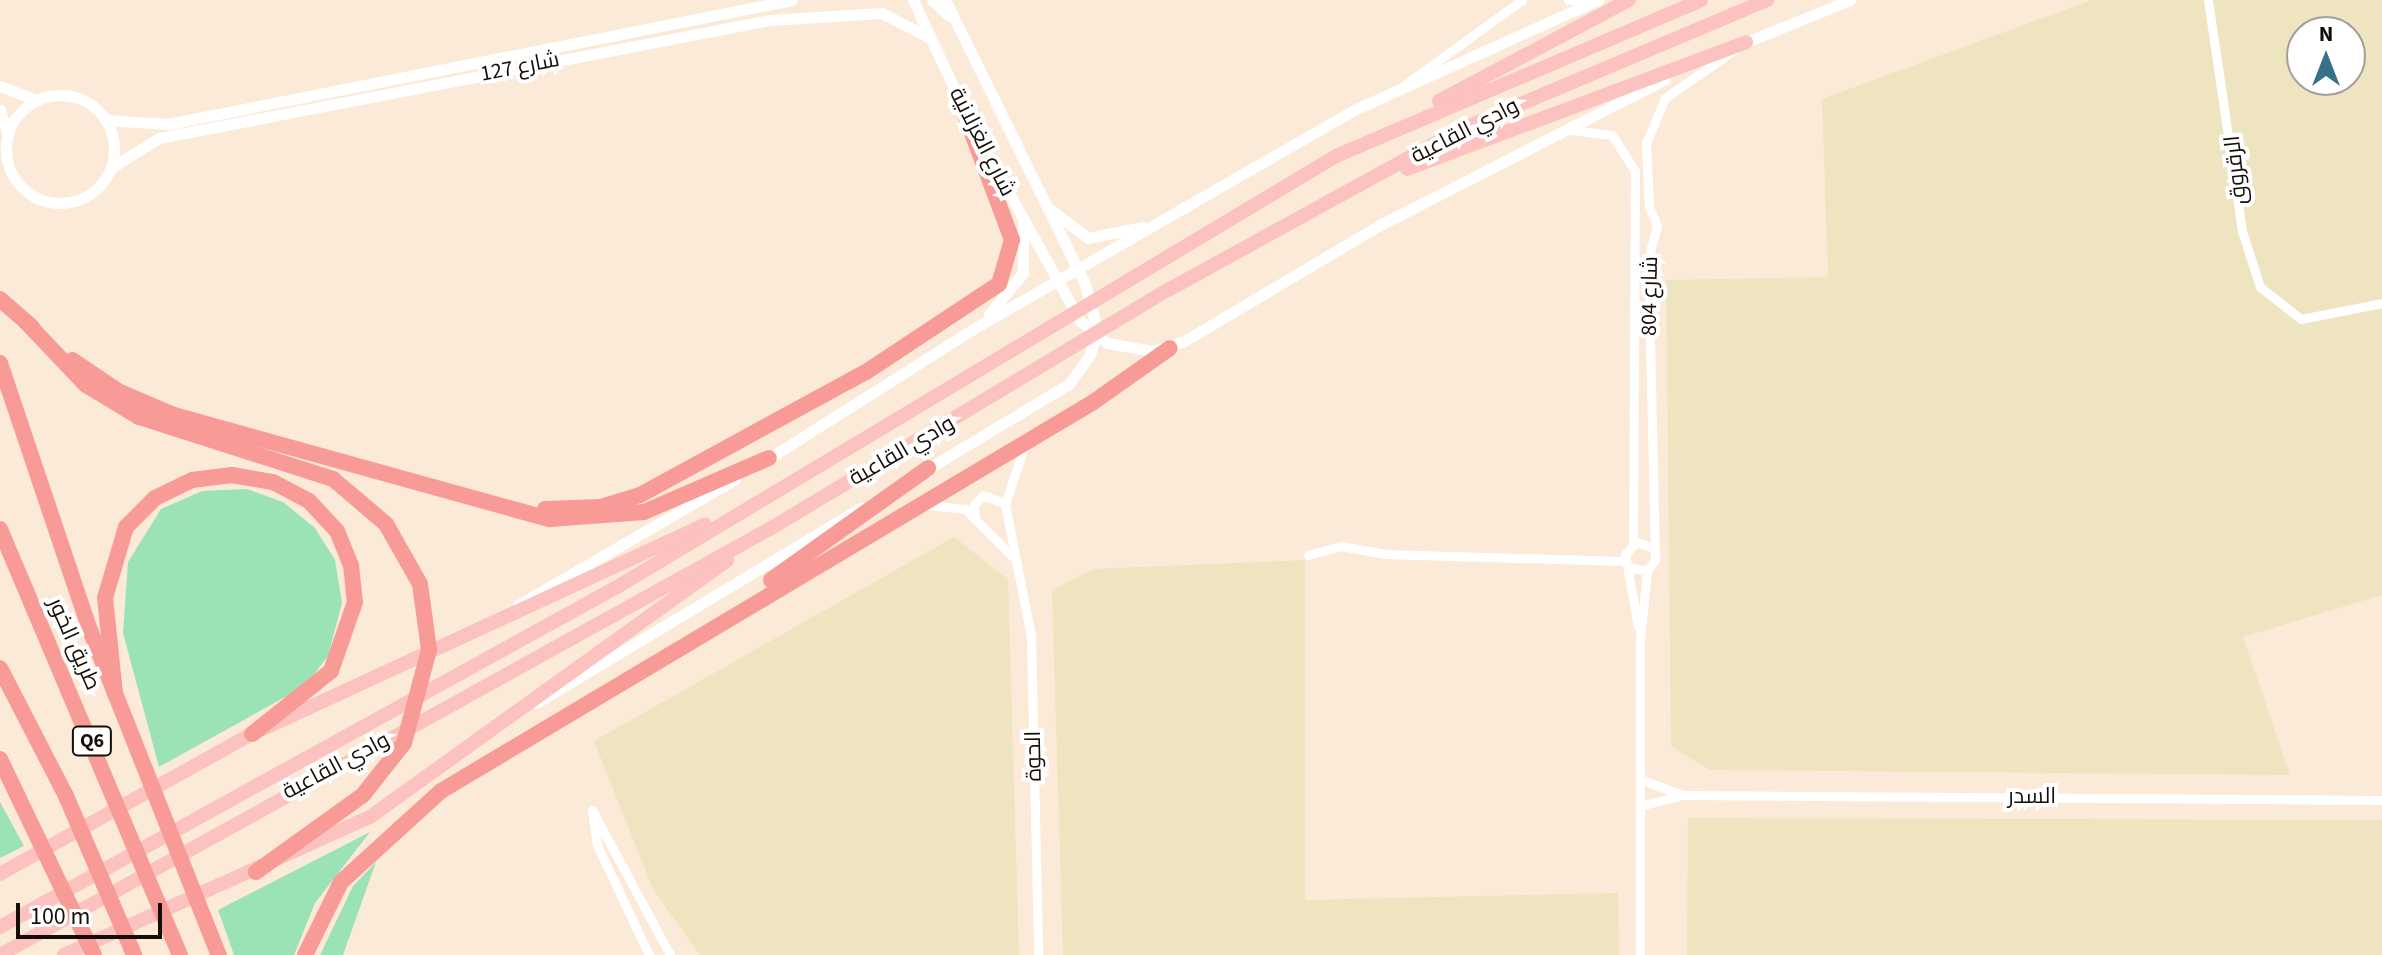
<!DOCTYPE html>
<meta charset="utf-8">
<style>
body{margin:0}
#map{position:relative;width:2382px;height:955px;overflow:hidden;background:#fcead8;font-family:"Source Sans 3",Cairo,sans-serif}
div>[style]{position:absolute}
.green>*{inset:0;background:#9be3b7}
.sand>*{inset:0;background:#eee4bf}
.minor>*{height:9px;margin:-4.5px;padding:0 4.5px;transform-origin:4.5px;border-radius:4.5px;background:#fff}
.tertiary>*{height:11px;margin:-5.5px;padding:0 5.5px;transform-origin:5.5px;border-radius:5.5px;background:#fff}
.tertiary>.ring{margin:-5.5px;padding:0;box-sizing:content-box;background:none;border:11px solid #fff;border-radius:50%}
.primary>*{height:14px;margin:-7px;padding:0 7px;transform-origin:7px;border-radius:7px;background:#fbc2bf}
.motorway>*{height:16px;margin:-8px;padding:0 8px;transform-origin:8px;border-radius:8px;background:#f89a95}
span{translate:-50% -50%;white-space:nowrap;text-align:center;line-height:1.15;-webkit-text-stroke:8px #fff;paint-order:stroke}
.shield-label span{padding:2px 6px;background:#fff;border:2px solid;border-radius:6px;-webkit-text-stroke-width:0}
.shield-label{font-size:20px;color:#140e08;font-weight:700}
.street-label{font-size:22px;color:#140e08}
.north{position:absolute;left:2286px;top:16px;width:80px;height:80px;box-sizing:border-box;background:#fff;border:2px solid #a19f9c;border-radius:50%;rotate:0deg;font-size:22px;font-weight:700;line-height:32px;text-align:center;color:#140e08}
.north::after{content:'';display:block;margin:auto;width:28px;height:36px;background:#367189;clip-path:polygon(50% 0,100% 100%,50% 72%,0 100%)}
.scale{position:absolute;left:16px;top:903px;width:146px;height:36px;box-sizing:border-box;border:4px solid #140e08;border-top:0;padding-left:10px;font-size:24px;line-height:28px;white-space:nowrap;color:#140e08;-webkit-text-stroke:6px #fff;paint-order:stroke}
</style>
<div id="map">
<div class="green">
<i style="clip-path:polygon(247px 489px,283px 502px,315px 528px,335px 560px,342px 603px,328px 656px,305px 686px,159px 767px,123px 633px,128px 562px,161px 509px,202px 491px)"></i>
<i style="clip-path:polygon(0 802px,24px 846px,0 858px)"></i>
<i style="clip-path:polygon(370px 832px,315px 903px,294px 955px,234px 955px,218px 910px)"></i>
<i style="clip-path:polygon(376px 862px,343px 955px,320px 955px,353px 886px)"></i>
</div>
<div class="sand">
<i style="clip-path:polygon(evenodd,2092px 0,2382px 0,2382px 595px,2243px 637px,2290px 775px,1710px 770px,1671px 746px,1666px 280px,1828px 277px,1822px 99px,2092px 0,2302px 32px,2350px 32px,2350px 80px,2302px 80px,2302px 32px)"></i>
<i style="clip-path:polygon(954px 537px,1008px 579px,1019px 955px,700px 955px,653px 889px,594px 741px)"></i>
<i style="clip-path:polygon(1305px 560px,1305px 900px,1618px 893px,1619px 955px,1063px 955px,1052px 590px,1093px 569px)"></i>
<i style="clip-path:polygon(1688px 818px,2382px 820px,2382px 955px,1687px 955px)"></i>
</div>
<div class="minor">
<i style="left:1568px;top:0;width:20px"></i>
<i style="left:2208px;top:0;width:233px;rotate:81.6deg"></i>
<i style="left:2242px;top:231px;width:59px;rotate:72.2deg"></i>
<i style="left:2260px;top:287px;width:52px;rotate:38deg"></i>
<i style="left:2301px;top:319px;width:83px;rotate:-11.2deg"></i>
<i style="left:1407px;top:83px;width:142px;rotate:-35.8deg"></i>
<i style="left:1572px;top:130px;width:40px;rotate:7.1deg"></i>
<i style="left:1612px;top:135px;width:43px;rotate:57.4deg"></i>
<i style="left:1635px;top:171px;width:373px;rotate:90.3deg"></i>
<i style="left:1024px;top:447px;width:60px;rotate:108.4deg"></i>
<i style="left:1005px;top:504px;width:135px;rotate:78.9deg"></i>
<i style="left:1031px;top:636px;width:319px;rotate:88.7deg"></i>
<i style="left:928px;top:505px;width:37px;rotate:6deg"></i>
<i style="left:965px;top:509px;width:68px;rotate:45deg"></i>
<i style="left:975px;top:517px;width:12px;rotate:-95deg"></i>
<i style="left:974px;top:505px;width:13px;rotate:-48deg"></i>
<i style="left:983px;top:495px;width:24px;rotate:22deg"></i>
<i style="left:1308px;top:555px;width:34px;rotate:-15deg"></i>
<i style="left:1341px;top:546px;width:45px;rotate:10.3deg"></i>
<i style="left:1385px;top:554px;width:240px;rotate:1.7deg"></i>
<i style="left:1628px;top:567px;width:19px;rotate:12deg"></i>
<i style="left:1647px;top:571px;width:14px;rotate:-54deg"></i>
<i style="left:1655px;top:560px;width:301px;rotate:-91.3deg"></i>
<i style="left:1648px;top:259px;width:34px;rotate:-75deg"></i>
<i style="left:1657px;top:226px;width:21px;rotate:-113deg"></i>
<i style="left:1649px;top:207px;width:64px;rotate:-92.7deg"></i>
<i style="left:1646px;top:143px;width:49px;rotate:-67.1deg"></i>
<i style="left:1665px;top:98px;width:84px;rotate:-34.8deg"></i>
<i style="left:1638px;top:627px;width:74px;rotate:-100.1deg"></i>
<i style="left:1625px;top:554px;width:17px;rotate:-45deg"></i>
<i style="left:1637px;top:542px;width:15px;rotate:20deg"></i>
<i style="left:1640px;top:779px;width:45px;rotate:20.9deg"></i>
<i style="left:1640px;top:806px;width:43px;rotate:-14.7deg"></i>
<i style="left:1682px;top:795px;width:700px;rotate:0.41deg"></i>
<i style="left:592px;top:810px;width:165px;rotate:61.7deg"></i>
<i style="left:592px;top:810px;width:35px;rotate:82deg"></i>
<i style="left:597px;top:845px;width:122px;rotate:64.7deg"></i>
<i style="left:1640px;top:955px;width:316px;rotate:-90deg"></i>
<i style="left:1640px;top:639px;width:68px;rotate:-84.1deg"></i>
</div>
<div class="tertiary">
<i style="left:913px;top:0;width:126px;rotate:65.1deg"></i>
<i style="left:932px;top:0;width:23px;rotate:43deg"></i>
<i style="left:1739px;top:45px;width:120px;rotate:-22.1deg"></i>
<i style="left:0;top:86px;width:40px;rotate:21deg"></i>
<i class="ring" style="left:6px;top:95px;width:97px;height:97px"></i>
<i style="left:0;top:110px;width:23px;rotate:72deg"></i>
<i style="left:105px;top:120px;width:63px;rotate:3.6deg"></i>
<i style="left:168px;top:124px;width:636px;rotate:-11.24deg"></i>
<i style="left:985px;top:150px;width:196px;rotate:60.9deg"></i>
<i style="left:1080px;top:321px;width:35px;rotate:39deg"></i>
<i style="left:1107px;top:343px;width:47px;rotate:9.9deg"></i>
<i style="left:1153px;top:351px;width:35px;rotate:-18deg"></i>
<i style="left:1186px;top:340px;width:223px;rotate:-30.7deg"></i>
<i style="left:1378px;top:226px;width:322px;rotate:-27.1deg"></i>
<i style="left:111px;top:168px;width:57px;rotate:-32deg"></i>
<i style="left:159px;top:138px;width:622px;rotate:-10.93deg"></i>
<i style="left:770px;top:20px;width:112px;rotate:-3.6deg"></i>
<i style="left:882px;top:13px;width:52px;rotate:27.6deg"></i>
<i style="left:1051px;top:210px;width:46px;rotate:37.1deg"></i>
<i style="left:1088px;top:238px;width:55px;rotate:-11.5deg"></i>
<i style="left:989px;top:314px;width:53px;rotate:-50.3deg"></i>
<i style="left:1023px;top:273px;width:48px;rotate:-90deg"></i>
<i style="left:763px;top:462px;width:249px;rotate:-32.3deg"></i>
<i style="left:973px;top:329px;width:439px;rotate:-29.9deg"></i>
<i style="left:1354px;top:110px;width:268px;rotate:-24.3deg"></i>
<i style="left:924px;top:471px;width:169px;rotate:-31deg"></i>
<i style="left:1069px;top:384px;width:36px;rotate:-54deg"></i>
<i style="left:1090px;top:355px;width:28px;rotate:-75deg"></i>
<i style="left:1097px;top:328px;width:48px;rotate:-105.8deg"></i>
<i style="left:1084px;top:282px;width:314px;rotate:-116.2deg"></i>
<i style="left:518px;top:605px;width:251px;rotate:-30.1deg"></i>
<i style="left:536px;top:703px;width:379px;rotate:-31deg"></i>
</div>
<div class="primary">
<i style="left:1439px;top:101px;width:215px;rotate:-28deg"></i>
<i style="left:1407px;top:169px;width:362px;rotate:-20.5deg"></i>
<i style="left:0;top:874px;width:288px;rotate:-29.1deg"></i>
<i style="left:252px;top:734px;width:499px;rotate:-24.8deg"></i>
<i style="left:0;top:927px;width:704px;rotate:-28.86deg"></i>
<i style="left:617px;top:587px;width:838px;rotate:-30.94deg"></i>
<i style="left:1336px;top:156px;width:397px;rotate:-23.1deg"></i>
<i style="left:0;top:955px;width:884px;rotate:-28.97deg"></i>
<i style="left:773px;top:527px;width:461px;rotate:-31deg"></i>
<i style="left:1168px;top:290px;width:330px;rotate:-28.8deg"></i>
<i style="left:1457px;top:131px;width:337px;rotate:-22.9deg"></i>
<i style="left:64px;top:955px;width:336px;rotate:-24.3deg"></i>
<i style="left:370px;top:817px;width:440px;rotate:-35.7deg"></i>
</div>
<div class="motorway">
<i style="left:0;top:299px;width:43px;rotate:41.2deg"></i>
<i style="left:25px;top:321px;width:88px;rotate:46.4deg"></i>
<i style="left:86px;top:385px;width:62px;rotate:31.1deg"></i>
<i style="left:139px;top:417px;width:204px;rotate:17.7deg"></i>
<i style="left:333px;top:479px;width:70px;rotate:40.3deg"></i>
<i style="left:386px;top:524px;width:69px;rotate:60.5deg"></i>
<i style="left:420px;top:584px;width:67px;rotate:82.2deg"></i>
<i style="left:429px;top:650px;width:96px;rotate:105deg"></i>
<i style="left:404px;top:743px;width:66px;rotate:128.3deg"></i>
<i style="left:363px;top:795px;width:132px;rotate:144.3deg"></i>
<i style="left:72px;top:360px;width:55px;rotate:34deg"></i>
<i style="left:118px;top:391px;width:61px;rotate:23.2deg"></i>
<i style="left:174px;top:415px;width:390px;rotate:15.5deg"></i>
<i style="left:550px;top:519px;width:94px;rotate:-4.3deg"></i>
<i style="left:644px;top:512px;width:136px;rotate:-23.4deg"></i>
<i style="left:0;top:363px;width:282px;rotate:71.4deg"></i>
<i style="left:90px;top:630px;width:350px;rotate:68.4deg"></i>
<i style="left:545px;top:509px;width:56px;rotate:-2deg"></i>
<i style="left:601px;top:507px;width:41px;rotate:-17.1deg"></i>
<i style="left:640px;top:495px;width:257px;rotate:-28.6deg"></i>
<i style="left:866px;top:372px;width:159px;rotate:-33.5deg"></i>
<i style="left:999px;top:284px;width:46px;rotate:-73.5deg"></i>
<i style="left:1012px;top:240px;width:140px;rotate:-110.5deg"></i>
<i style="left:0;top:529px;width:462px;rotate:67.1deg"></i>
<i style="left:771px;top:580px;width:193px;rotate:-35.5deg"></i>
<i style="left:0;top:668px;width:144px;rotate:62.7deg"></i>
<i style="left:66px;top:796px;width:173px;rotate:66.8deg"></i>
<i style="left:115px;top:694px;width:97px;rotate:-95.9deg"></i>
<i style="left:105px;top:598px;width:74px;rotate:-73.5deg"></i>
<i style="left:126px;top:527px;width:41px;rotate:-45deg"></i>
<i style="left:155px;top:498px;width:41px;rotate:-25.9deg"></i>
<i style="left:192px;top:480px;width:40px;rotate:-7.1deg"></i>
<i style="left:232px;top:475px;width:42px;rotate:9.7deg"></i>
<i style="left:273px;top:482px;width:41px;rotate:27.8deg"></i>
<i style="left:309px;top:501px;width:41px;rotate:47deg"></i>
<i style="left:337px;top:531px;width:37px;rotate:68deg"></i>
<i style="left:351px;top:565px;width:37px;rotate:84deg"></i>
<i style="left:355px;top:602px;width:73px;rotate:109.2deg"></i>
<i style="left:331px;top:671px;width:101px;rotate:141.4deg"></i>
<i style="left:0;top:759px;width:217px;rotate:64.4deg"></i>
<i style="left:305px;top:955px;width:81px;rotate:-63.7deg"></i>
<i style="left:341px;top:882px;width:135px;rotate:-42.3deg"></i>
<i style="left:441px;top:791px;width:758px;rotate:-30.8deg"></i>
<i style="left:1092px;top:403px;width:95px;rotate:-35.2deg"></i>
</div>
<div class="shield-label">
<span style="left:92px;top:741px">Q6</span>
</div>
<div class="street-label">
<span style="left:520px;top:67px;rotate:-11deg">شارع 127</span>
<span style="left:1465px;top:131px;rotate:-27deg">وادي القاعية</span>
<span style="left:982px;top:142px;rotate:63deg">شارع الغزلانية</span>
<span style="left:2236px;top:170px;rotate:-96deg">الرقروق</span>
<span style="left:1650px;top:296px;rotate:-89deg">شارع 804</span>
<span style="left:902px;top:451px;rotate:-30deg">وادي القاعية</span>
<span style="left:74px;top:644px;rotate:66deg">طريق الخور</span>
<span style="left:1034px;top:756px;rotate:-91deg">الحوة</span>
<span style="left:336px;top:766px;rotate:-28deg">وادي القاعية</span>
<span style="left:2032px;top:797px">السدر</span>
</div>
<div class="north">N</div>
<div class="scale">100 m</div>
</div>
